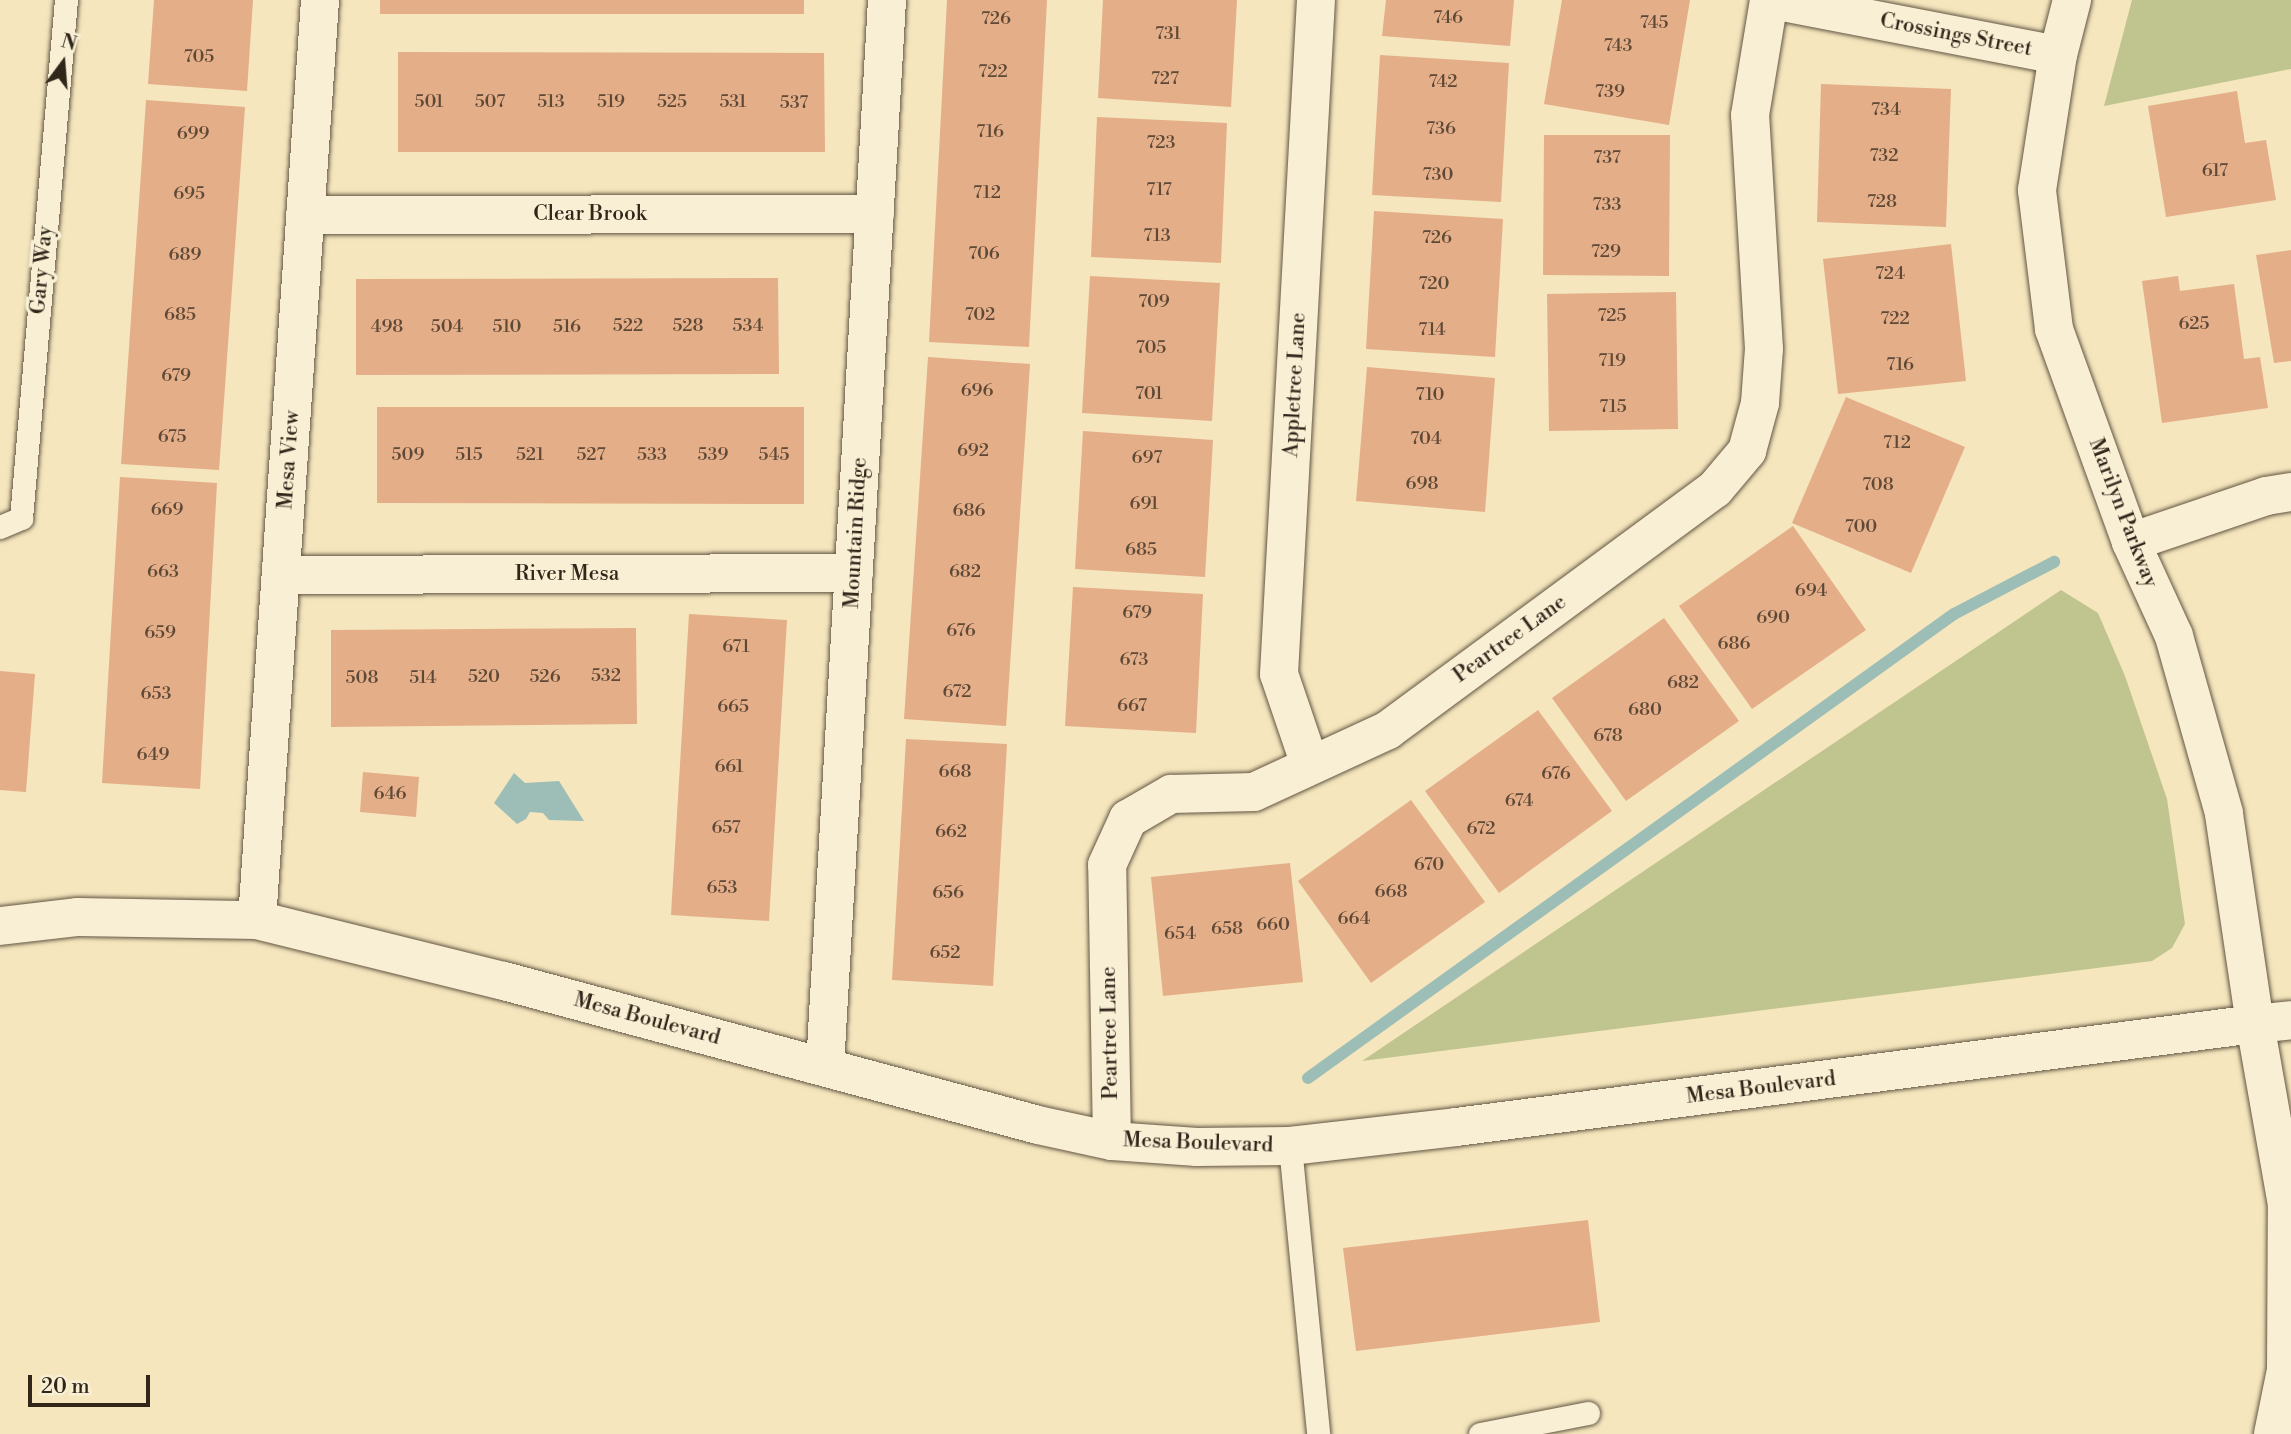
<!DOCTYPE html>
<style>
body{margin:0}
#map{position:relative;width:2291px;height:1434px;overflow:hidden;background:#f5e6bd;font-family:"Libre Bodoni",serif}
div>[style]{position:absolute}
.green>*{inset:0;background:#c0c48e}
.water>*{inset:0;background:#9dbeb6}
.stream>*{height:12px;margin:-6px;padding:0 6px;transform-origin:6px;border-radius:6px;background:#9dbeb6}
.building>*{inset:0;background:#e4ae89}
.roads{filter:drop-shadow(0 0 2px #625643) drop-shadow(0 0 2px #625643)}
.service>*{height:23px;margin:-11.5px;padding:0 11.5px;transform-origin:11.5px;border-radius:11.5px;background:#f8efd4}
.minor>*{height:38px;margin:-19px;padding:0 19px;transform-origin:19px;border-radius:19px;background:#f8efd4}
.tertiary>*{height:38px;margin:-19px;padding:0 19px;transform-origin:19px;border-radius:19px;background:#f8efd4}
span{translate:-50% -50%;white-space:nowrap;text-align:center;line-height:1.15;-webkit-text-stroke:7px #f8efd4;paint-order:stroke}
.number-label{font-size:18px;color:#5e4836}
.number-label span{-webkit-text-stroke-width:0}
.street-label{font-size:21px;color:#31261a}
.north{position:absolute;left:28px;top:28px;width:70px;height:70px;-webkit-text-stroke:5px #f8efd4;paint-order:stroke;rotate:16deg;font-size:19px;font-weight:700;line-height:28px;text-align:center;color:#31261a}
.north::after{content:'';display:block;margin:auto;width:24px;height:32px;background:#31261a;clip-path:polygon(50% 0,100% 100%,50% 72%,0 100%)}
.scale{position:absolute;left:28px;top:1375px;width:122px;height:32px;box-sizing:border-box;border:4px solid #31261a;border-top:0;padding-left:9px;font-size:21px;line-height:24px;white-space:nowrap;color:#31261a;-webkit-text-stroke:5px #f8efd4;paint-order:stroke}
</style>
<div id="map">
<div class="green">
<i style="clip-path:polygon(2132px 0,2291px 0,2291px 69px,2104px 106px)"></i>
<i style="clip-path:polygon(2061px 590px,2098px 613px,2125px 676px,2167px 799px,2185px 924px,2172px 948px,2152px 961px,1362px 1061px)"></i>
</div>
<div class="water">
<i style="clip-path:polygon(514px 773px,525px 783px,559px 781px,584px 821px,549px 820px,543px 813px,530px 812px,526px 819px,517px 824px,494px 803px)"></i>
</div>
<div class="stream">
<i style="left:1308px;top:1078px;width:795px;rotate:-35.69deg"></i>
<i style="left:1954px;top:614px;width:113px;rotate:-27.5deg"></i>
</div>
<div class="building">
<i style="clip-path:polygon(154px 0,253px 0,247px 91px,148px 84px)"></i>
<i style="clip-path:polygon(380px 0,804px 0,804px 14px,380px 14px)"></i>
<i style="clip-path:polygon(947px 0,1047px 0,1029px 347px,929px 342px)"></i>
<i style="clip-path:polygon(1103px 0,1237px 0,1231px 107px,1098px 98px)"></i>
<i style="clip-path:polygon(1386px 0,1514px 0,1510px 46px,1382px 36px)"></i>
<i style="clip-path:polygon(1562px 0,1690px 0,1669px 125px,1544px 104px)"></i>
<i style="clip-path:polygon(398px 52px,824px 53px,825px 152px,398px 152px)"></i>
<i style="clip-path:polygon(1380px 55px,1509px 63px,1501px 202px,1372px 195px)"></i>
<i style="clip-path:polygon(1821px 84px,1951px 89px,1946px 227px,1817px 222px)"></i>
<i style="clip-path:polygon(2237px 91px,2245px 143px,2266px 140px,2276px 200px,2166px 217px,2148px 106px)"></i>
<i style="clip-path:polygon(146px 100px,245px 107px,219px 470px,121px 464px)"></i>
<i style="clip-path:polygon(1097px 117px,1227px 123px,1221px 263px,1091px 257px)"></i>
<i style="clip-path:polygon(1544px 135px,1670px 135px,1669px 276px,1543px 275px)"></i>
<i style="clip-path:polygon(1374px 211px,1503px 219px,1495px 357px,1366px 349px)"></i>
<i style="clip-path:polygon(1951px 244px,1966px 381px,1838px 394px,1823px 259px)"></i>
<i style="clip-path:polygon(2291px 250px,2291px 361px,2274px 363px,2256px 255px)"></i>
<i style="clip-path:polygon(1090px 276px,1220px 283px,1212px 421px,1082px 413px)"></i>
<i style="clip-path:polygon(2178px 276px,2180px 291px,2234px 284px,2244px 359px,2260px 357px,2268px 408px,2162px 423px,2142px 281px)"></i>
<i style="clip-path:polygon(778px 278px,779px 374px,356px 375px,356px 279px)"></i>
<i style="clip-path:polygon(1676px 292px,1678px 429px,1549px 431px,1547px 294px)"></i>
<i style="clip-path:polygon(928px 357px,1030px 364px,1006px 726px,904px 719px)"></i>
<i style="clip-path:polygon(1367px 367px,1495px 378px,1485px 512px,1356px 501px)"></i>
<i style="clip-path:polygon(1846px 397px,1965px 447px,1911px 573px,1792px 523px)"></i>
<i style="clip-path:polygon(377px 407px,804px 407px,804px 504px,377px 503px)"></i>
<i style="clip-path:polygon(1083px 431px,1213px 440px,1205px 577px,1075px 569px)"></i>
<i style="clip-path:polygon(120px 477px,217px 483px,200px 789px,102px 783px)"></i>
<i style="clip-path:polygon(1793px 526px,1866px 630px,1752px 709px,1679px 606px)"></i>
<i style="clip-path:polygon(1073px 587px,1203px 594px,1196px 733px,1065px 726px)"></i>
<i style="clip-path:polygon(689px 614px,787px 620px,769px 921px,671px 915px)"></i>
<i style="clip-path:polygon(1664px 618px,1739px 721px,1626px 801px,1552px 698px)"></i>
<i style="clip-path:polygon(636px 628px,637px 724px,331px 727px,331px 630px)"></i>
<i style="clip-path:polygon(0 671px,35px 674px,26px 792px,0 790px)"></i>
<i style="clip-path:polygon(1538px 710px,1612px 811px,1499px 893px,1425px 791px)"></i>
<i style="clip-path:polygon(906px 739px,1007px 744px,993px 986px,892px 980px)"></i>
<i style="clip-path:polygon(363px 772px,419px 777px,416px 817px,360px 812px)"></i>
<i style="clip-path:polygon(1411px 800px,1485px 902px,1371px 983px,1298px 881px)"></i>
<i style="clip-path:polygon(1290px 863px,1303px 982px,1163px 996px,1151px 877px)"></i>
<i style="clip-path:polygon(1588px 1220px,1600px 1322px,1356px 1351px,1343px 1248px)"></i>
</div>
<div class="roads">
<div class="service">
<i style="left:0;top:527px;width:23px;rotate:-23deg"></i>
<i style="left:21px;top:518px;width:520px;rotate:-85.04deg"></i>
<i style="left:1290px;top:1146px;width:289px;rotate:84.4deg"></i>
<i style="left:1480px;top:1434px;width:110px;rotate:-11deg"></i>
</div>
<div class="minor">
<i style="left:1772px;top:0;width:291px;rotate:10.9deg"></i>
<i style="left:305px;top:215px;width:570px;rotate:-0.1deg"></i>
<i style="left:2131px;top:542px;width:143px;rotate:-18.8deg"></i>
<i style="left:2266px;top:496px;width:25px;rotate:-9deg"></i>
<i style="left:281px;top:575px;width:573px;rotate:-0.2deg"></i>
<i style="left:1310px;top:765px;width:96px;rotate:-108.8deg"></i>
<i style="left:1279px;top:674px;width:675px;rotate:-86.86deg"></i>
<i style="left:257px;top:920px;width:922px;rotate:-86.08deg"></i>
<i style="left:825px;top:1066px;width:1068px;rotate:-86.67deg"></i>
<i style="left:1112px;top:1141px;width:276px;rotate:-91deg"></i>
<i style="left:1107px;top:865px;width:51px;rotate:-65.5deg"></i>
<i style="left:1128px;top:819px;width:50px;rotate:-30.2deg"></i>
<i style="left:1171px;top:794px;width:83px;rotate:-1.4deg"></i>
<i style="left:1254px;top:792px;width:148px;rotate:-24.8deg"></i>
<i style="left:1388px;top:730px;width:406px;rotate:-36.4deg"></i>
<i style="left:1715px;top:489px;width:50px;rotate:-49.9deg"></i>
<i style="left:1747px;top:451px;width:50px;rotate:-74.8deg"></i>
<i style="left:1760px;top:403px;width:54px;rotate:-85.8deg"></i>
<i style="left:1764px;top:349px;width:234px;rotate:-93.4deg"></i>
<i style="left:1750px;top:115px;width:117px;rotate:-80.6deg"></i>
<i style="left:2273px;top:1434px;width:65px;rotate:-78.5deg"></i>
<i style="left:2286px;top:1370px;width:165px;rotate:-89.7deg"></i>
<i style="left:2287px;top:1205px;width:184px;rotate:-100deg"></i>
<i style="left:2255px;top:1024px;width:36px;rotate:-6deg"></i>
</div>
<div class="tertiary">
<i style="left:0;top:926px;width:79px;rotate:-6.6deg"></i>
<i style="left:78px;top:917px;width:179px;rotate:1deg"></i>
<i style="left:257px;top:920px;width:254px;rotate:13.9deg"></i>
<i style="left:504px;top:981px;width:553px;rotate:15.09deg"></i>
<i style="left:1038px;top:1125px;width:76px;rotate:12.2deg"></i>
<i style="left:1112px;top:1141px;width:85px;rotate:4deg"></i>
<i style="left:1197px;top:1147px;width:93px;rotate:-0.6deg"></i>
<i style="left:1290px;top:1146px;width:167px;rotate:-6.5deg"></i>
<i style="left:1456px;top:1127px;width:806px;rotate:-7.35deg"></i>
<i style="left:2255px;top:1024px;width:213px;rotate:-98.4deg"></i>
<i style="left:2224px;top:813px;width:184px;rotate:-105.8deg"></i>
<i style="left:2174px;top:636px;width:103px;rotate:-114.6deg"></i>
<i style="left:2131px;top:542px;width:226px;rotate:-109.9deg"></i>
<i style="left:2054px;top:329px;width:140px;rotate:-97deg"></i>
<i style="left:2037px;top:190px;width:137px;rotate:-81.2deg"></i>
<i style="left:2058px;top:55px;width:57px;rotate:-75.7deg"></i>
</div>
</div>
<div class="number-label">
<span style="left:1448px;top:18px">746</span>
<span style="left:996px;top:19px">726</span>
<span style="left:1654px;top:23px">745</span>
<span style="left:1168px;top:34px">731</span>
<span style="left:1618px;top:46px">743</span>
<span style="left:199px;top:57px">705</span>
<span style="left:993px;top:72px">722</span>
<span style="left:1165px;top:79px">727</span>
<span style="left:1443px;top:82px">742</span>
<span style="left:1610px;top:92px">739</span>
<span style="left:429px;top:102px">501</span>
<span style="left:490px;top:102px">507</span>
<span style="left:551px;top:102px">513</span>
<span style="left:611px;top:102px">519</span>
<span style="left:672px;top:102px">525</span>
<span style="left:733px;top:102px">531</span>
<span style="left:794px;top:103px">537</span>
<span style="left:1886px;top:110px">734</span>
<span style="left:1441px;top:129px">736</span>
<span style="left:990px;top:132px">716</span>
<span style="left:193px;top:134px">699</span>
<span style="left:1161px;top:143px">723</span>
<span style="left:1884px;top:156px">732</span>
<span style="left:1607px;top:158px">737</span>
<span style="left:2215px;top:171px">617</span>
<span style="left:1438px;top:175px">730</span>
<span style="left:1159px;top:190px">717</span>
<span style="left:987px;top:193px">712</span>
<span style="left:189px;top:194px">695</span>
<span style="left:1882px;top:202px">728</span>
<span style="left:1607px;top:205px">733</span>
<span style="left:1157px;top:236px">713</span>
<span style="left:1437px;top:238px">726</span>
<span style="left:1606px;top:252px">729</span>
<span style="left:984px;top:254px">706</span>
<span style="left:185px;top:255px">689</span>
<span style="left:1890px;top:274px">724</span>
<span style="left:1434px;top:284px">720</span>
<span style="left:1154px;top:302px">709</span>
<span style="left:180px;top:315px">685</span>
<span style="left:980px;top:315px">702</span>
<span style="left:1612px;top:316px">725</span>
<span style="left:1895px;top:319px">722</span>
<span style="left:2194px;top:324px">625</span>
<span style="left:628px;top:326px">522</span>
<span style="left:688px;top:326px">528</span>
<span style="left:748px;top:326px">534</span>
<span style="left:387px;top:327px">498</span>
<span style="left:447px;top:327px">504</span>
<span style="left:507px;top:327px">510</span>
<span style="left:567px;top:327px">516</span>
<span style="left:1432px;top:330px">714</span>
<span style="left:1151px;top:348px">705</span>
<span style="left:1612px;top:361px">719</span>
<span style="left:1900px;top:365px">716</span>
<span style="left:176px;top:376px">679</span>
<span style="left:977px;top:391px">696</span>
<span style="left:1149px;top:394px">701</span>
<span style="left:1430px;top:395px">710</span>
<span style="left:1613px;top:407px">715</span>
<span style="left:172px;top:437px">675</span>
<span style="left:1426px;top:439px">704</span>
<span style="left:1897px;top:443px">712</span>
<span style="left:973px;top:451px">692</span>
<span style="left:408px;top:455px">509</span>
<span style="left:469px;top:455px">515</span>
<span style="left:530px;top:455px">521</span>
<span style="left:591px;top:455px">527</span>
<span style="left:652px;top:455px">533</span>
<span style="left:713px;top:455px">539</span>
<span style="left:774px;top:455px">545</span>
<span style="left:1147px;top:458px">697</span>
<span style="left:1422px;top:484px">698</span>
<span style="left:1878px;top:485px">708</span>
<span style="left:1144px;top:504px">691</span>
<span style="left:167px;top:510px">669</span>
<span style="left:969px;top:511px">686</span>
<span style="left:1861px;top:527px">700</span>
<span style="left:1141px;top:550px">685</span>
<span style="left:163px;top:572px">663</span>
<span style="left:965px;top:572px">682</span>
<span style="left:1811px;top:591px">694</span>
<span style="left:1137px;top:613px">679</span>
<span style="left:1773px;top:618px">690</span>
<span style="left:961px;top:631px">676</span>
<span style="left:160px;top:633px">659</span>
<span style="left:1734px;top:644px">686</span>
<span style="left:736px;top:647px">671</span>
<span style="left:1134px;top:660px">673</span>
<span style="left:606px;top:676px">532</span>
<span style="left:484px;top:677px">520</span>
<span style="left:545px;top:677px">526</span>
<span style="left:362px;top:678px">508</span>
<span style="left:423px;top:678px">514</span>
<span style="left:1683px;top:683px">682</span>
<span style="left:957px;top:692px">672</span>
<span style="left:156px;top:694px">653</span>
<span style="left:1132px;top:706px">667</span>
<span style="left:733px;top:707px">665</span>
<span style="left:1645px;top:710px">680</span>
<span style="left:1608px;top:736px">678</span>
<span style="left:153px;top:755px">649</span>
<span style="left:729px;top:767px">661</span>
<span style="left:955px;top:772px">668</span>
<span style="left:1556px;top:774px">676</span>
<span style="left:390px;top:794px">646</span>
<span style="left:1519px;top:801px">674</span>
<span style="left:726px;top:828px">657</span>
<span style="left:1481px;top:829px">672</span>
<span style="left:951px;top:832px">662</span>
<span style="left:1429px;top:865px">670</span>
<span style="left:722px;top:888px">653</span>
<span style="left:1391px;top:892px">668</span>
<span style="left:948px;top:893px">656</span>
<span style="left:1354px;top:919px">664</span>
<span style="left:1273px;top:925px">660</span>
<span style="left:1227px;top:929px">658</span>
<span style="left:1180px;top:934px">654</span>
<span style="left:945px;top:953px">652</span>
</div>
<div class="street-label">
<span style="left:1956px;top:35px;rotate:11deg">Crossings Street</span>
<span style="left:590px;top:214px">Clear Brook</span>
<span style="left:42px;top:270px;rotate:-85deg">Gary Way</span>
<span style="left:1295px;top:385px;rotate:-87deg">Appletree Lane</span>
<span style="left:289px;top:460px;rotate:-86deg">Mesa View</span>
<span style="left:2123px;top:513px;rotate:69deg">Marilyn Parkway</span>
<span style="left:856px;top:533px;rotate:-87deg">Mountain Ridge</span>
<span style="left:567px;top:574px">River Mesa</span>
<span style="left:1510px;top:639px;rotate:-36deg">Peartree Lane</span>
<span style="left:647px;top:1019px;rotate:15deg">Mesa Boulevard</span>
<span style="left:1110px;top:1033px;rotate:-91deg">Peartree Lane</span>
<span style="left:1761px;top:1088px;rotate:-7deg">Mesa Boulevard</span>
<span style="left:1198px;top:1143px;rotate:2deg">Mesa Boulevard</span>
</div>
<div class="north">N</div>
<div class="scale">20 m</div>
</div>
